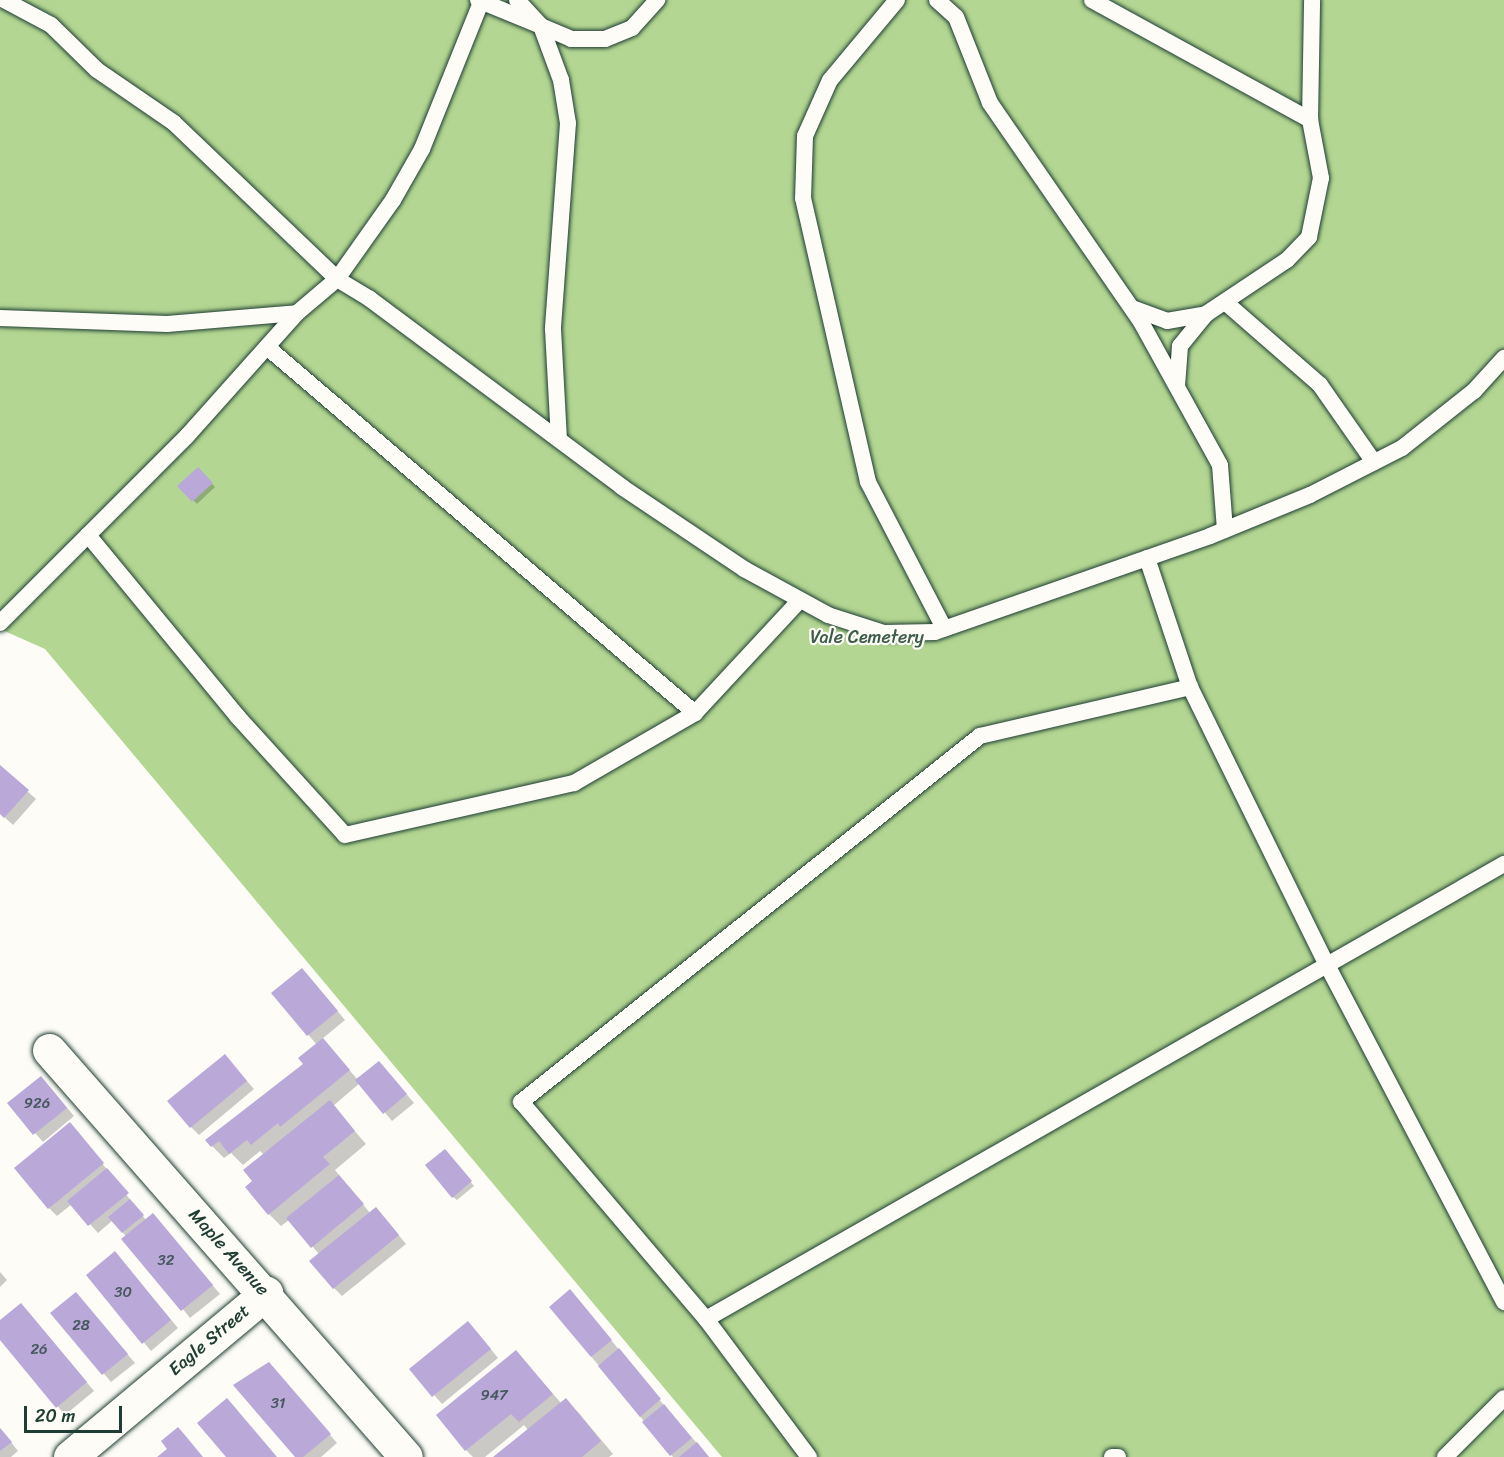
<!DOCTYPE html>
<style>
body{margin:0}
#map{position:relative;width:1504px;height:1457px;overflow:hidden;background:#fdfcf7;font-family:Sriracha,sans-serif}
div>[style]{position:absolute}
.green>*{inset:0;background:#b3d792}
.shadow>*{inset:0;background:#0003}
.building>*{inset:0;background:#b9a8d8}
.roads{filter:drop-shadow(0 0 2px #1f3d34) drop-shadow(0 0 2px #1f3d34)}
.lane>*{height:16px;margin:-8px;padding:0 8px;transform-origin:8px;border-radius:8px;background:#fdfcf7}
.street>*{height:33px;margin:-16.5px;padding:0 16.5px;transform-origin:16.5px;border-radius:16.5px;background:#fdfcf7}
span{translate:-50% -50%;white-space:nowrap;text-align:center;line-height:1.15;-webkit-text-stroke:4.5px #fdfcf7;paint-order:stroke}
.number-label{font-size:15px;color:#46585d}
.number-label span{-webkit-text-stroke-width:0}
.park-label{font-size:18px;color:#3d5c47}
.street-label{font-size:18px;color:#1f3d34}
.scale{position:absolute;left:24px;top:1406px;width:98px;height:27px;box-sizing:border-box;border:3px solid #1f3d34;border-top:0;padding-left:8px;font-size:18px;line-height:21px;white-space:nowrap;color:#1f3d34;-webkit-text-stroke:4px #fdfcf7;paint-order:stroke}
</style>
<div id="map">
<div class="green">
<i style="clip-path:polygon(0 0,1504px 0,1504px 1457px,722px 1457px,45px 649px,0 629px)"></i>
</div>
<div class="shadow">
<i style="clip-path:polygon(198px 469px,215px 487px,197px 504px,179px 486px)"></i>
<i style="clip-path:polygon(0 767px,36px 799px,13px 825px,0 813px)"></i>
<i style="clip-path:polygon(310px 978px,345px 1020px,322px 1039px,358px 1080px,387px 1071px,414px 1103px,392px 1121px,360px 1083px,333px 1106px,366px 1144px,335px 1170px,370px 1213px,384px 1217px,406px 1244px,342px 1296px,334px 1288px,319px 1254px,289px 1220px,281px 1226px,269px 1214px,254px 1181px,264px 1155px,260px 1151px,243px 1165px,231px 1153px,224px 1158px,212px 1146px,305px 1065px,317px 1045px,273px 993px)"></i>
<i style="clip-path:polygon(225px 1056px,254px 1089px,199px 1135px,191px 1127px)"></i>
<i style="clip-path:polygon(49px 1086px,74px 1116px,43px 1142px,9px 1103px)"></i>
<i style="clip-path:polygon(78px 1132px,146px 1220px,160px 1223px,220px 1294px,190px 1318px,113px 1220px,98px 1233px,72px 1204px,57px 1216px,49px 1208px)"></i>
<i style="clip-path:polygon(449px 1155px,474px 1186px,457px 1200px,453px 1197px)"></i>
<i style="clip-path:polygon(123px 1262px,178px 1328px,151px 1351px,88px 1275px)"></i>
<i style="clip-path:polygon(0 1272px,7px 1280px,0 1287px)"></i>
<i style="clip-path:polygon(76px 1294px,135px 1363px,111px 1382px,52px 1313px)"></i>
<i style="clip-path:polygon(578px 1299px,667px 1409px,709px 1457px,673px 1457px,551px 1307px)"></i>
<i style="clip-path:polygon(29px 1313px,94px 1391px,65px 1415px,0 1338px,0 1322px)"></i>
<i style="clip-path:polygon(476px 1331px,498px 1358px,442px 1404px,412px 1370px)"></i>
<i style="clip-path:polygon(516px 1352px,561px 1403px,565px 1400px,578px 1412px,613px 1454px,609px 1457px,495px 1457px,528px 1430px,524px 1425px,485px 1457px,473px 1457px,466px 1450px,438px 1416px)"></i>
<i style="clip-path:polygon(277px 1372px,337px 1443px,321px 1457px,297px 1457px)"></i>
<i style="clip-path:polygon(0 1428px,18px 1451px,11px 1457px,0 1457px)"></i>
</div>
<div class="building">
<i style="clip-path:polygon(198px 467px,213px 483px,192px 502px,177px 486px)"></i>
<i style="clip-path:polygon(0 765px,29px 790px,4px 818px,0 814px)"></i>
<i style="clip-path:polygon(302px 968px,338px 1011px,307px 1036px,271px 993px)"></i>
<i style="clip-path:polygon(323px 1038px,350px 1070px,280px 1127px,278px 1123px,251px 1145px,247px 1140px,229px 1154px,219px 1141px,211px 1147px,205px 1140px,303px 1064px,298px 1058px)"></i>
<i style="clip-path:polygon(225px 1054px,247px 1081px,190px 1128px,167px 1101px)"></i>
<i style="clip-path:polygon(379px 1061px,407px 1094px,383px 1114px,355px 1080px)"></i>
<i style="clip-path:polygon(41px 1076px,67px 1108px,33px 1135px,7px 1103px)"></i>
<i style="clip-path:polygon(330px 1100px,355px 1131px,323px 1157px,330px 1164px,268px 1215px,245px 1187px,252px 1181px,243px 1170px)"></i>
<i style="clip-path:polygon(70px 1122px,104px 1163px,48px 1209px,14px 1168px)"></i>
<i style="clip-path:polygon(445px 1149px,472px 1181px,452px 1198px,425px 1165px)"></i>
<i style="clip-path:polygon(107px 1168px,129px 1193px,88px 1226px,67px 1201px)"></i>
<i style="clip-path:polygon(339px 1175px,364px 1204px,311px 1248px,286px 1218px)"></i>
<i style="clip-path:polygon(130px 1199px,144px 1215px,122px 1233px,108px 1217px)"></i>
<i style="clip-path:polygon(376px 1207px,399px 1235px,333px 1289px,309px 1261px)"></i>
<i style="clip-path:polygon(153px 1213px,213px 1285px,181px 1311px,121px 1239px)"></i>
<i style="clip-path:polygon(115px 1251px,171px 1320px,142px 1344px,86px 1275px)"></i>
<i style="clip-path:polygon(570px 1289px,612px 1340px,591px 1357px,549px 1307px)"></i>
<i style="clip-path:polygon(76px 1292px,128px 1354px,102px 1375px,50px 1313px)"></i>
<i style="clip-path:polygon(21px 1303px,87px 1382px,56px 1408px,0 1340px,0 1320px)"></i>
<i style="clip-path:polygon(468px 1321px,491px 1349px,432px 1397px,409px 1369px)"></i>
<i style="clip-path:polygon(619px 1348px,661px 1399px,640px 1417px,598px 1366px)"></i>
<i style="clip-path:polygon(516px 1350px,553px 1394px,519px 1422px,511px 1414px,465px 1451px,436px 1415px)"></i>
<i style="clip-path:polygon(269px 1362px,331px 1434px,303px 1457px,295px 1457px,233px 1385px)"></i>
<i style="clip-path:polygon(227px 1398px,277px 1457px,226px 1457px,197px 1423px)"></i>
<i style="clip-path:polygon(566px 1398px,601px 1441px,582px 1457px,493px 1457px)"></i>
<i style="clip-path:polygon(664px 1404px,692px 1438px,670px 1456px,642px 1422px)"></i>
<i style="clip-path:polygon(178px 1427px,184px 1434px,203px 1457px,157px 1457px,167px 1449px,161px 1441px)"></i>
<i style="clip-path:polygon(0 1428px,12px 1442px,0 1451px)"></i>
<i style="clip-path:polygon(697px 1442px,709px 1457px,679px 1457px)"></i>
</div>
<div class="roads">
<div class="lane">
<i style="left:4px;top:0;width:53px;rotate:28deg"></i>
<i style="left:51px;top:25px;width:64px;rotate:44.4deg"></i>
<i style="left:97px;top:70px;width:93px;rotate:34.5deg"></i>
<i style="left:174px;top:123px;width:226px;rotate:43.7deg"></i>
<i style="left:337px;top:279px;width:97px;rotate:-54.7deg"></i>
<i style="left:393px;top:200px;width:59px;rotate:-60.4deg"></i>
<i style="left:422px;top:149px;width:161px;rotate:-68.1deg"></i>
<i style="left:478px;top:0;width:68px;rotate:22.4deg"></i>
<i style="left:541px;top:26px;width:58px;rotate:69.7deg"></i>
<i style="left:561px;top:80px;width:44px;rotate:80.8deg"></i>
<i style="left:568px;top:123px;width:207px;rotate:94.2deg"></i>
<i style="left:553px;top:329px;width:110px;rotate:86.9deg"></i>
<i style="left:517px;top:0;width:35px;rotate:47deg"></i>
<i style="left:541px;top:26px;width:33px;rotate:23deg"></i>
<i style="left:571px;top:39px;width:34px"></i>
<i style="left:605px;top:39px;width:29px;rotate:-22deg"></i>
<i style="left:632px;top:28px;width:38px;rotate:-48deg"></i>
<i style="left:897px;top:0;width:104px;rotate:129.9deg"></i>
<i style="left:830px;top:80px;width:61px;rotate:114.1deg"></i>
<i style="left:805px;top:136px;width:62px;rotate:91.8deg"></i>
<i style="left:803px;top:198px;width:291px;rotate:77.1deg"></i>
<i style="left:868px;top:482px;width:165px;rotate:62.5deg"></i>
<i style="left:937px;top:0;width:25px;rotate:42deg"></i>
<i style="left:956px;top:17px;width:92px;rotate:68.4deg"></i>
<i style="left:990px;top:103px;width:266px;rotate:55.4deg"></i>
<i style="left:1141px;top:322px;width:163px;rotate:61.1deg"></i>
<i style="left:1220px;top:465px;width:65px;rotate:85.6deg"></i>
<i style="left:1092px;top:0;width:249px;rotate:28.8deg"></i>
<i style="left:1225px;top:302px;width:126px;rotate:41.1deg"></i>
<i style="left:1320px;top:385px;width:94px;rotate:55deg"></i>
<i style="left:1132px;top:308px;width:37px;rotate:20deg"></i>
<i style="left:1167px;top:321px;width:40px;rotate:-10deg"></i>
<i style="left:1206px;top:314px;width:97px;rotate:-33.7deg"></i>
<i style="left:1287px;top:260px;width:32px;rotate:-46deg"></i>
<i style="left:1309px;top:237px;width:60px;rotate:-78.5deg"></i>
<i style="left:1321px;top:178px;width:59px;rotate:-100.7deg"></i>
<i style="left:1310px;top:120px;width:120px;rotate:-89deg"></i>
<i style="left:0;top:318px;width:167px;rotate:2.1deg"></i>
<i style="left:167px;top:324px;width:130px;rotate:-4.8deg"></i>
<i style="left:267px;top:347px;width:563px;rotate:40.54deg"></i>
<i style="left:1177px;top:386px;width:40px;rotate:-85.7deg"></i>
<i style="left:1180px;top:346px;width:41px;rotate:-50.9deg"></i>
<i style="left:88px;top:535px;width:236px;rotate:50.5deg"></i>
<i style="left:238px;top:717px;width:159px;rotate:47.8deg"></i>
<i style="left:345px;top:835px;width:235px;rotate:-12.8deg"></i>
<i style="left:574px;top:783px;width:140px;rotate:-30deg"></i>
<i style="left:695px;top:713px;width:154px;rotate:-47.1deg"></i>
<i style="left:1147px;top:558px;width:136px;rotate:71.6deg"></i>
<i style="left:1190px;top:687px;width:308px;rotate:63.8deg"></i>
<i style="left:1326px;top:963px;width:383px;rotate:62.3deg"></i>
<i style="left:0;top:623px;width:264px;rotate:-45deg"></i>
<i style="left:187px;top:436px;width:165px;rotate:-48.2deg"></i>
<i style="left:297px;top:313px;width:52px;rotate:-40.4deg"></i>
<i style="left:337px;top:279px;width:39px;rotate:31deg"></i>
<i style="left:370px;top:299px;width:314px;rotate:36.7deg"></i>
<i style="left:622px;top:487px;width:147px;rotate:33.9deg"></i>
<i style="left:744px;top:569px;width:96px;rotate:28.7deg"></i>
<i style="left:828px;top:615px;width:59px;rotate:17.8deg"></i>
<i style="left:884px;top:633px;width:51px;rotate:-1.1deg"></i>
<i style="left:935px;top:632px;width:291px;rotate:-19.2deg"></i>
<i style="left:1210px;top:536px;width:108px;rotate:-22.3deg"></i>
<i style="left:1310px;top:495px;width:103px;rotate:-27.1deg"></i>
<i style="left:1402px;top:448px;width:92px;rotate:-38.4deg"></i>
<i style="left:1474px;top:391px;width:45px;rotate:-47.7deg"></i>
<i style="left:706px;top:1319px;width:919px;rotate:-29.69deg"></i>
<i style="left:809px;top:1457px;width:172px;rotate:-126.7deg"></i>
<i style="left:706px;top:1319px;width:285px;rotate:-130.4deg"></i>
<i style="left:521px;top:1102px;width:587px;rotate:-38.57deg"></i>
<i style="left:980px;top:736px;width:216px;rotate:-13.1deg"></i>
<i style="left:1112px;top:1457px;width:6px"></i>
<i style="left:1445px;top:1457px;width:83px;rotate:-45deg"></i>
</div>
<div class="street">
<i style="left:49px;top:1050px;width:541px;rotate:48.74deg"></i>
<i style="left:70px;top:1457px;width:256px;rotate:-39.9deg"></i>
</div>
</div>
<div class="number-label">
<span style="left:37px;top:1104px">926</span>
<span style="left:166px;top:1261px">32</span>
<span style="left:123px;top:1293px">30</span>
<span style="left:81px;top:1326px">28</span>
<span style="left:39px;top:1350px">26</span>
<span style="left:494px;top:1396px">947</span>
<span style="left:278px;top:1404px">31</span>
</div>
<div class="park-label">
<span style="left:867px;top:637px">Vale Cemetery</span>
</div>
<div class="street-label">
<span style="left:229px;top:1252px;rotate:48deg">Maple Avenue</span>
<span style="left:209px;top:1340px;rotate:-40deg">Eagle Street</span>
</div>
<div class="scale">20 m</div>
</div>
